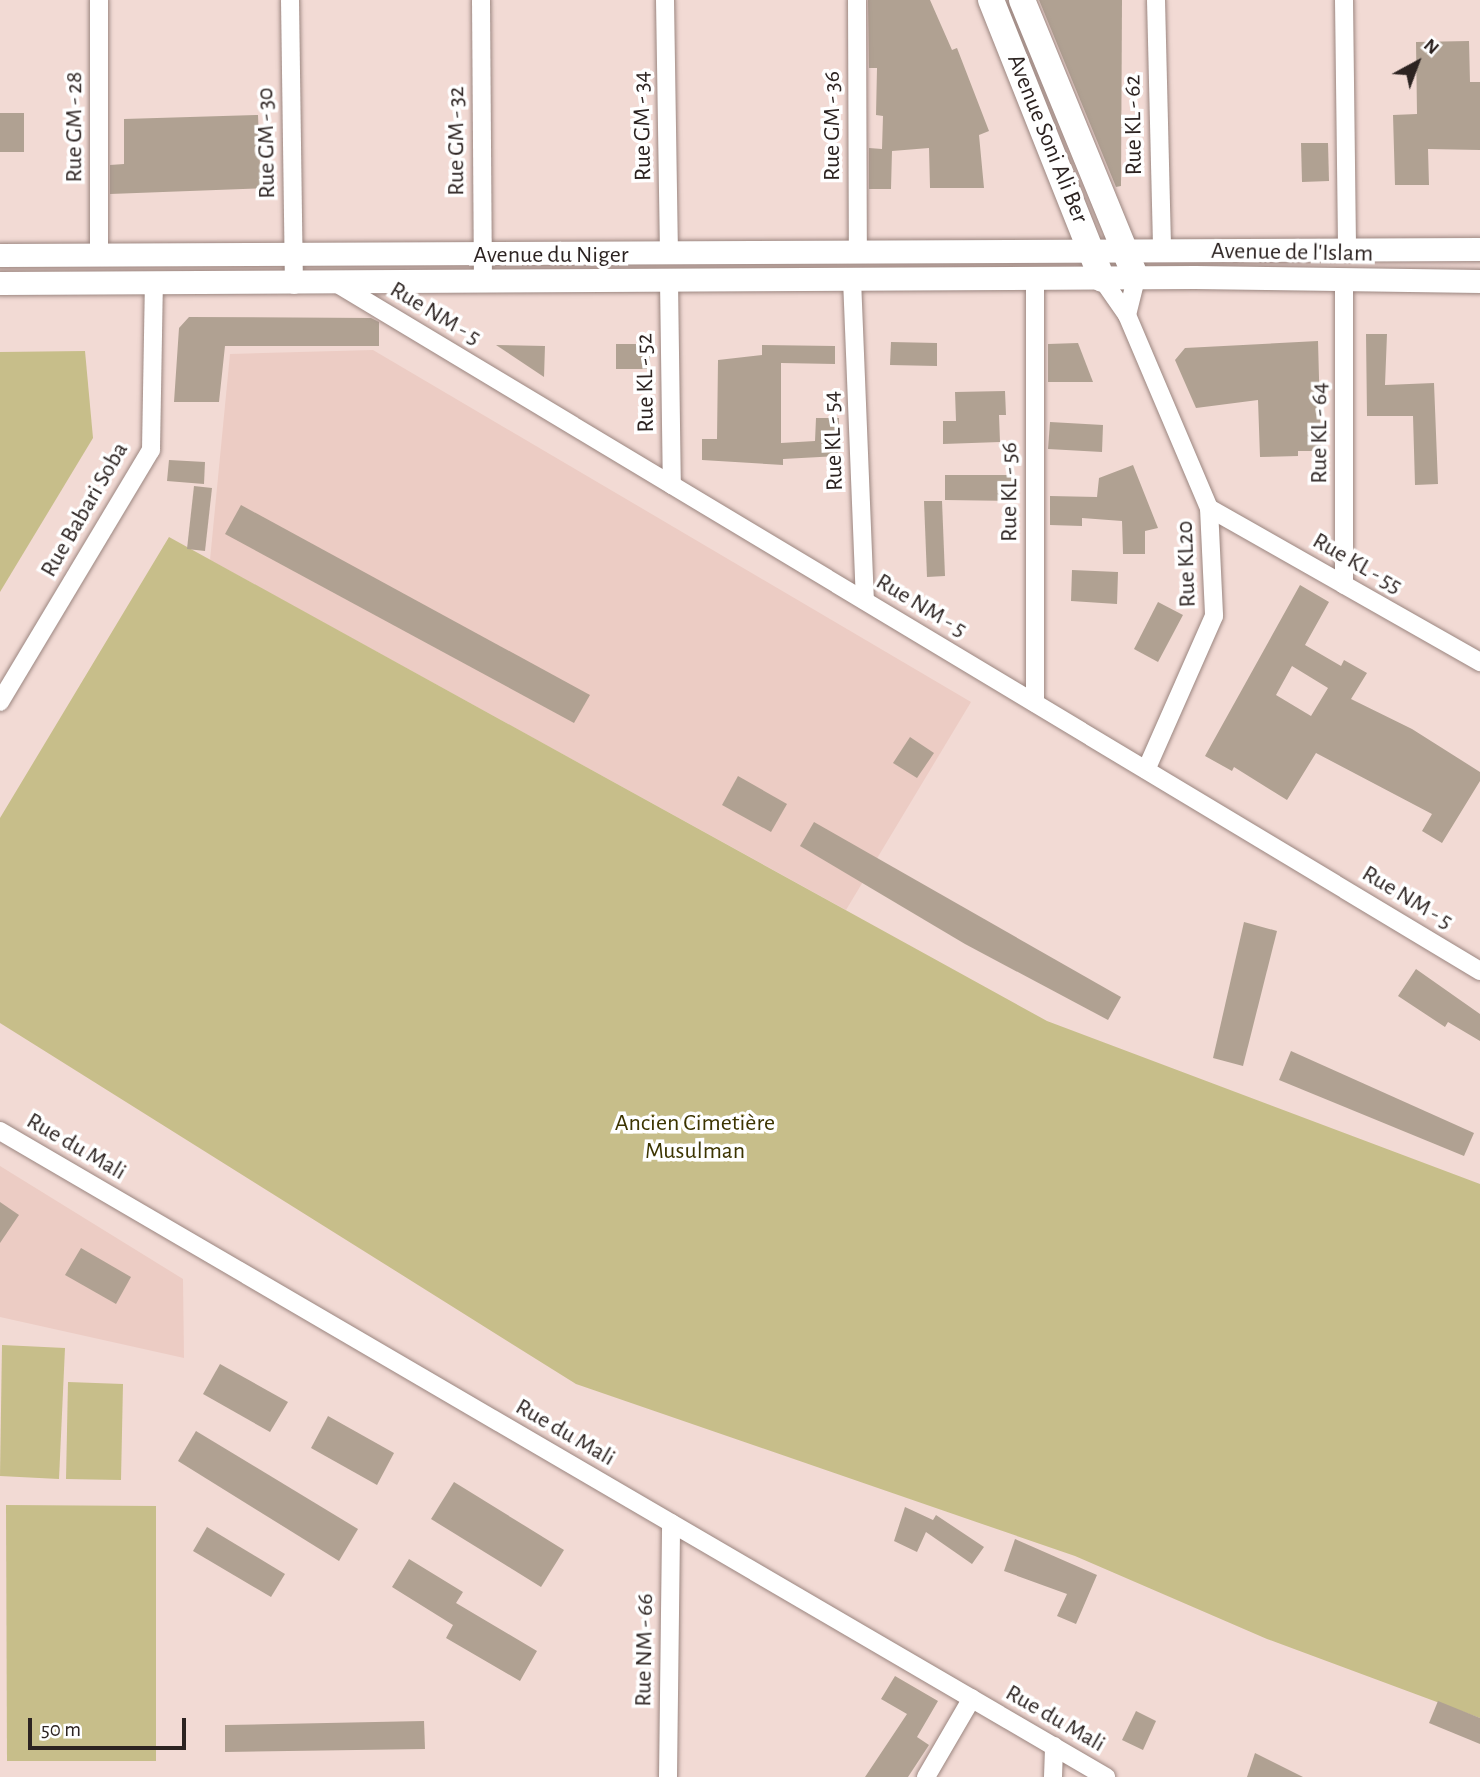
<!DOCTYPE html>
<meta charset="utf-8">
<style>
body{margin:0}
#map{position:relative;width:1480px;height:1777px;overflow:hidden;background:#f2dad4;font-family:"Alegreya Sans",sans-serif}
div>[style]{position:absolute}
.built>*{inset:0;background:#ecccc4}
.green>*{inset:0;background:#c7be8a}
.building>*{inset:0;background:#b0a192}
.roads{filter:drop-shadow(0 0 2px #9b8680) drop-shadow(0 0 2px #9b8680)}
.minor>*{height:18px;margin:-9px;padding:0 9px;transform-origin:9px;border-radius:9px;background:#fff}
.secondary>*{height:23px;margin:-11.5px;padding:0 11.5px;transform-origin:11.5px;border-radius:11.5px;background:#fff}
.primary>*{height:26px;margin:-13px;padding:0 13px;transform-origin:13px;border-radius:13px;background:#fff}
span{translate:-50% -50%;white-space:nowrap;text-align:center;line-height:1.15;-webkit-text-stroke:7px #fff;paint-order:stroke}
.street-label{font-size:24px;color:#2c2321}
.park-label{font-size:24px;color:#3c3400}
.north{position:absolute;left:1382px;top:28px;width:70px;height:70px;-webkit-text-stroke:5px #fff;paint-order:stroke;rotate:41deg;font-size:19px;font-weight:700;line-height:28px;text-align:center;color:#2c2321}
.north::after{content:'';display:block;margin:auto;width:24px;height:32px;background:#2c2321;clip-path:polygon(50% 0,100% 100%,50% 72%,0 100%)}
.scale{position:absolute;left:28px;top:1718px;width:158px;height:32px;box-sizing:border-box;border:4px solid #2c2321;border-top:0;padding-left:9px;font-size:21px;line-height:24px;white-space:nowrap;color:#2c2321;-webkit-text-stroke:5px #fff;paint-order:stroke}
</style>
<div id="map">
<div class="built">
<i style="clip-path:polygon(373px 350px,971px 702px,846px 910px,210px 560px,230px 354px)"></i>
<i style="clip-path:polygon(0 1166px,183px 1279px,184px 1358px,0 1317px)"></i>
</div>
<div class="green">
<i style="clip-path:polygon(85px 351px,93px 438px,0 592px,0 352px)"></i>
<i style="clip-path:polygon(169px 537px,1047px 1021px,1480px 1184px,1480px 1718px,1267px 1639px,1075px 1556px,576px 1384px,0 1023px,0 818px)"></i>
<i style="clip-path:polygon(2px 1345px,65px 1348px,59px 1479px,0 1476px)"></i>
<i style="clip-path:polygon(68px 1382px,123px 1384px,121px 1480px,66px 1479px)"></i>
<i style="clip-path:polygon(6px 1505px,156px 1506px,156px 1761px,7px 1761px)"></i>
</div>
<div class="building">
<i style="clip-path:polygon(868px 0,930px 0,952px 50px,957px 48px,989px 131px,979px 135px,984px 188px,930px 188px,929px 148px,892px 151px,891px 189px,869px 189px,869px 148px,882px 149px,883px 116px,876px 115px,877px 68px,869px 68px)"></i>
<i style="clip-path:polygon(1039px 0,1122px 0,1121px 186px,1116px 187px)"></i>
<i style="clip-path:polygon(1469px 41px,1470px 82px,1480px 82px,1480px 150px,1428px 149px,1429px 185px,1395px 185px,1393px 115px,1417px 114px,1416px 42px)"></i>
<i style="clip-path:polygon(0 113px,24px 113px,24px 152px,0 152px)"></i>
<i style="clip-path:polygon(258px 115px,260px 166px,269px 166px,270px 188px,110px 194px,110px 165px,124px 164px,124px 119px)"></i>
<i style="clip-path:polygon(1301px 143px,1328px 143px,1329px 181px,1302px 182px)"></i>
<i style="clip-path:polygon(189px 317px,371px 318px,379px 322px,379px 346px,225px 346px,219px 402px,174px 402px,179px 328px)"></i>
<i style="clip-path:polygon(1366px 334px,1387px 334px,1385px 385px,1434px 383px,1438px 484px,1415px 485px,1413px 416px,1367px 416px)"></i>
<i style="clip-path:polygon(1318px 341px,1321px 451px,1298px 451px,1298px 456px,1260px 457px,1258px 400px,1196px 408px,1175px 360px,1185px 348px)"></i>
<i style="clip-path:polygon(891px 342px,937px 343px,937px 366px,890px 365px)"></i>
<i style="clip-path:polygon(1078px 343px,1093px 382px,1048px 382px,1048px 344px)"></i>
<i style="clip-path:polygon(616px 344px,650px 344px,650px 369px,616px 369px)"></i>
<i style="clip-path:polygon(496px 345px,545px 346px,544px 377px)"></i>
<i style="clip-path:polygon(762px 345px,835px 346px,835px 364px,781px 363px,781px 443px,815px 441px,816px 418px,839px 418px,838px 456px,783px 459px,783px 465px,702px 460px,702px 439px,717px 439px,718px 360px,762px 355px)"></i>
<i style="clip-path:polygon(1005px 391px,1006px 415px,999px 415px,1000px 442px,943px 444px,943px 421px,956px 421px,955px 392px)"></i>
<i style="clip-path:polygon(1050px 422px,1103px 425px,1102px 452px,1048px 449px)"></i>
<i style="clip-path:polygon(169px 460px,205px 462px,204px 484px,167px 481px)"></i>
<i style="clip-path:polygon(1133px 465px,1158px 528px,1145px 531px,1145px 554px,1123px 554px,1122px 521px,1082px 518px,1082px 526px,1050px 525px,1050px 496px,1097px 497px,1099px 478px)"></i>
<i style="clip-path:polygon(945px 475px,1015px 475px,1016px 501px,945px 500px)"></i>
<i style="clip-path:polygon(194px 486px,212px 488px,205px 551px,187px 549px)"></i>
<i style="clip-path:polygon(924px 501px,942px 501px,945px 576px,927px 577px)"></i>
<i style="clip-path:polygon(241px 505px,590px 695px,574px 723px,225px 534px)"></i>
<i style="clip-path:polygon(1072px 570px,1118px 572px,1117px 604px,1071px 601px)"></i>
<i style="clip-path:polygon(evenodd,1300px 585px,1329px 602px,1305px 645px,1341px 666px,1344px 660px,1367px 673px,1351px 699px,1412px 729px,1480px 772px,1480px 781px,1442px 843px,1422px 831px,1432px 814px,1316px 753px,1287px 800px,1234px 767px,1232px 771px,1205px 756px,1300px 585px,1292px 666px,1328px 688px,1311px 716px,1276px 695px,1292px 666px)"></i>
<i style="clip-path:polygon(1158px 602px,1183px 615px,1158px 662px,1134px 649px)"></i>
<i style="clip-path:polygon(910px 737px,934px 753px,917px 778px,893px 763px)"></i>
<i style="clip-path:polygon(738px 776px,787px 804px,771px 832px,722px 805px)"></i>
<i style="clip-path:polygon(814px 822px,1121px 997px,1108px 1020px,965px 944px,800px 846px)"></i>
<i style="clip-path:polygon(1244px 922px,1277px 931px,1243px 1066px,1213px 1058px)"></i>
<i style="clip-path:polygon(1416px 969px,1480px 1014px,1480px 1041px,1448px 1022px,1445px 1027px,1398px 996px)"></i>
<i style="clip-path:polygon(1291px 1051px,1474px 1133px,1464px 1156px,1279px 1080px)"></i>
<i style="clip-path:polygon(0 1202px,19px 1215px,0 1243px)"></i>
<i style="clip-path:polygon(81px 1248px,131px 1277px,116px 1304px,65px 1275px)"></i>
<i style="clip-path:polygon(220px 1364px,288px 1402px,270px 1432px,203px 1394px)"></i>
<i style="clip-path:polygon(328px 1416px,394px 1453px,377px 1485px,311px 1448px)"></i>
<i style="clip-path:polygon(196px 1431px,358px 1529px,339px 1561px,178px 1461px)"></i>
<i style="clip-path:polygon(454px 1482px,564px 1550px,541px 1587px,431px 1519px)"></i>
<i style="clip-path:polygon(905px 1507px,933px 1520px,936px 1515px,984px 1547px,972px 1564px,926px 1532px,917px 1552px,894px 1541px)"></i>
<i style="clip-path:polygon(207px 1527px,285px 1574px,271px 1597px,193px 1551px)"></i>
<i style="clip-path:polygon(1015px 1539px,1097px 1575px,1076px 1624px,1057px 1616px,1067px 1594px,1004px 1571px)"></i>
<i style="clip-path:polygon(409px 1559px,463px 1592px,456px 1603px,537px 1651px,520px 1681px,446px 1638px,453px 1625px,392px 1587px)"></i>
<i style="clip-path:polygon(895px 1676px,938px 1701px,917px 1737px,929px 1745px,908px 1777px,865px 1777px,907px 1714px,881px 1699px)"></i>
<i style="clip-path:polygon(1438px 1701px,1480px 1718px,1480px 1744px,1429px 1723px)"></i>
<i style="clip-path:polygon(1136px 1711px,1156px 1721px,1143px 1750px,1122px 1740px)"></i>
<i style="clip-path:polygon(424px 1721px,425px 1749px,225px 1752px,225px 1725px)"></i>
<i style="clip-path:polygon(1255px 1753px,1303px 1777px,1247px 1777px)"></i>
</div>
<div class="roads">
<div class="minor">
<i style="left:99px;top:0;width:255px;rotate:90deg"></i>
<i style="left:290px;top:0;width:285px;rotate:89.2deg"></i>
<i style="left:481px;top:0;width:282px;rotate:89.6deg"></i>
<i style="left:665px;top:0;width:251px;rotate:89.1deg"></i>
<i style="left:857px;top:0;width:252px;rotate:89.8deg"></i>
<i style="left:1156px;top:0;width:249px;rotate:88.6deg"></i>
<i style="left:1344px;top:0;width:251px;rotate:89.3deg"></i>
<i style="left:852px;top:279px;width:322px;rotate:87.7deg"></i>
<i style="left:1102px;top:279px;width:44px;rotate:55.2deg"></i>
<i style="left:1127px;top:315px;width:210px;rotate:67deg"></i>
<i style="left:1209px;top:508px;width:108px;rotate:87.3deg"></i>
<i style="left:1214px;top:616px;width:168px;rotate:113.8deg"></i>
<i style="left:1035px;top:280px;width:423px;rotate:90deg"></i>
<i style="left:669px;top:281px;width:204px;rotate:89.2deg"></i>
<i style="left:1344px;top:281px;width:304px;rotate:90deg"></i>
<i style="left:336px;top:283px;width:1335px;rotate:31.02deg"></i>
<i style="left:1127px;top:315px;width:38px;rotate:-76deg"></i>
<i style="left:1209px;top:508px;width:312px;rotate:29.6deg"></i>
<i style="left:0;top:702px;width:294px;rotate:-59.1deg"></i>
<i style="left:151px;top:450px;width:166px;rotate:-89deg"></i>
<i style="left:0;top:1131px;width:1281px;rotate:30.29deg"></i>
<i style="left:668px;top:1777px;width:254px;rotate:-89.3deg"></i>
<i style="left:926px;top:1777px;width:91px;rotate:-59.8deg"></i>
<i style="left:1053px;top:1777px;width:31px;rotate:-88deg"></i>
</div>
<div class="secondary">
<i style="left:0;top:255px;width:1480px;rotate:-0.23deg"></i>
<i style="left:0;top:283px;width:1195px;rotate:-0.29deg"></i>
<i style="left:1195px;top:277px;width:285px;rotate:0.8deg"></i>
</div>
<div class="primary">
<i style="left:991px;top:0;width:300px;rotate:68.3deg"></i>
<i style="left:1022px;top:0;width:300px;rotate:67.7deg"></i>
</div>
</div>
<div class="street-label">
<span style="left:1134px;top:125px;rotate:-91deg">Rue KL - 62</span>
<span style="left:643px;top:126px;rotate:-91deg">Rue GM - 34</span>
<span style="left:833px;top:126px;rotate:-90deg">Rue GM - 36</span>
<span style="left:75px;top:127px;rotate:-90deg">Rue GM - 28</span>
<span style="left:1047px;top:139px;rotate:68deg">Avenue Soni Ali Ber</span>
<span style="left:457px;top:141px;rotate:-90deg">Rue GM - 32</span>
<span style="left:267px;top:143px;rotate:-91deg">Rue GM - 30</span>
<span style="left:1292px;top:253px;rotate:1deg">Avenue de l'Islam</span>
<span style="left:551px;top:256px">Avenue du Niger</span>
<span style="left:435px;top:314px;rotate:31deg">Rue NM - 5</span>
<span style="left:646px;top:383px;rotate:-91deg">Rue KL - 52</span>
<span style="left:1320px;top:433px;rotate:-90deg">Rue KL - 64</span>
<span style="left:834px;top:441px;rotate:-92deg">Rue KL - 54</span>
<span style="left:1010px;top:492px;rotate:-90deg">Rue KL - 56</span>
<span style="left:85px;top:510px;rotate:-60deg">Rue Babari Soba</span>
<span style="left:1187px;top:564px;rotate:-92deg">Rue KL20</span>
<span style="left:1357px;top:564px;rotate:30deg">Rue KL - 55</span>
<span style="left:921px;top:606px;rotate:31deg">Rue NM - 5</span>
<span style="left:1407px;top:898px;rotate:31deg">Rue NM - 5</span>
<span style="left:76px;top:1147px;rotate:30deg">Rue du Mali</span>
<span style="left:565px;top:1433px;rotate:30deg">Rue du Mali</span>
<span style="left:645px;top:1650px;rotate:-89deg">Rue NM - 66</span>
<span style="left:1055px;top:1719px;rotate:30deg">Rue du Mali</span>
</div>
<div class="park-label">
<span style="left:695px;top:1138px">Ancien Cimetière<br>Musulman</span>
</div>
<div class="north">N</div>
<div class="scale">50 m</div>
</div>
